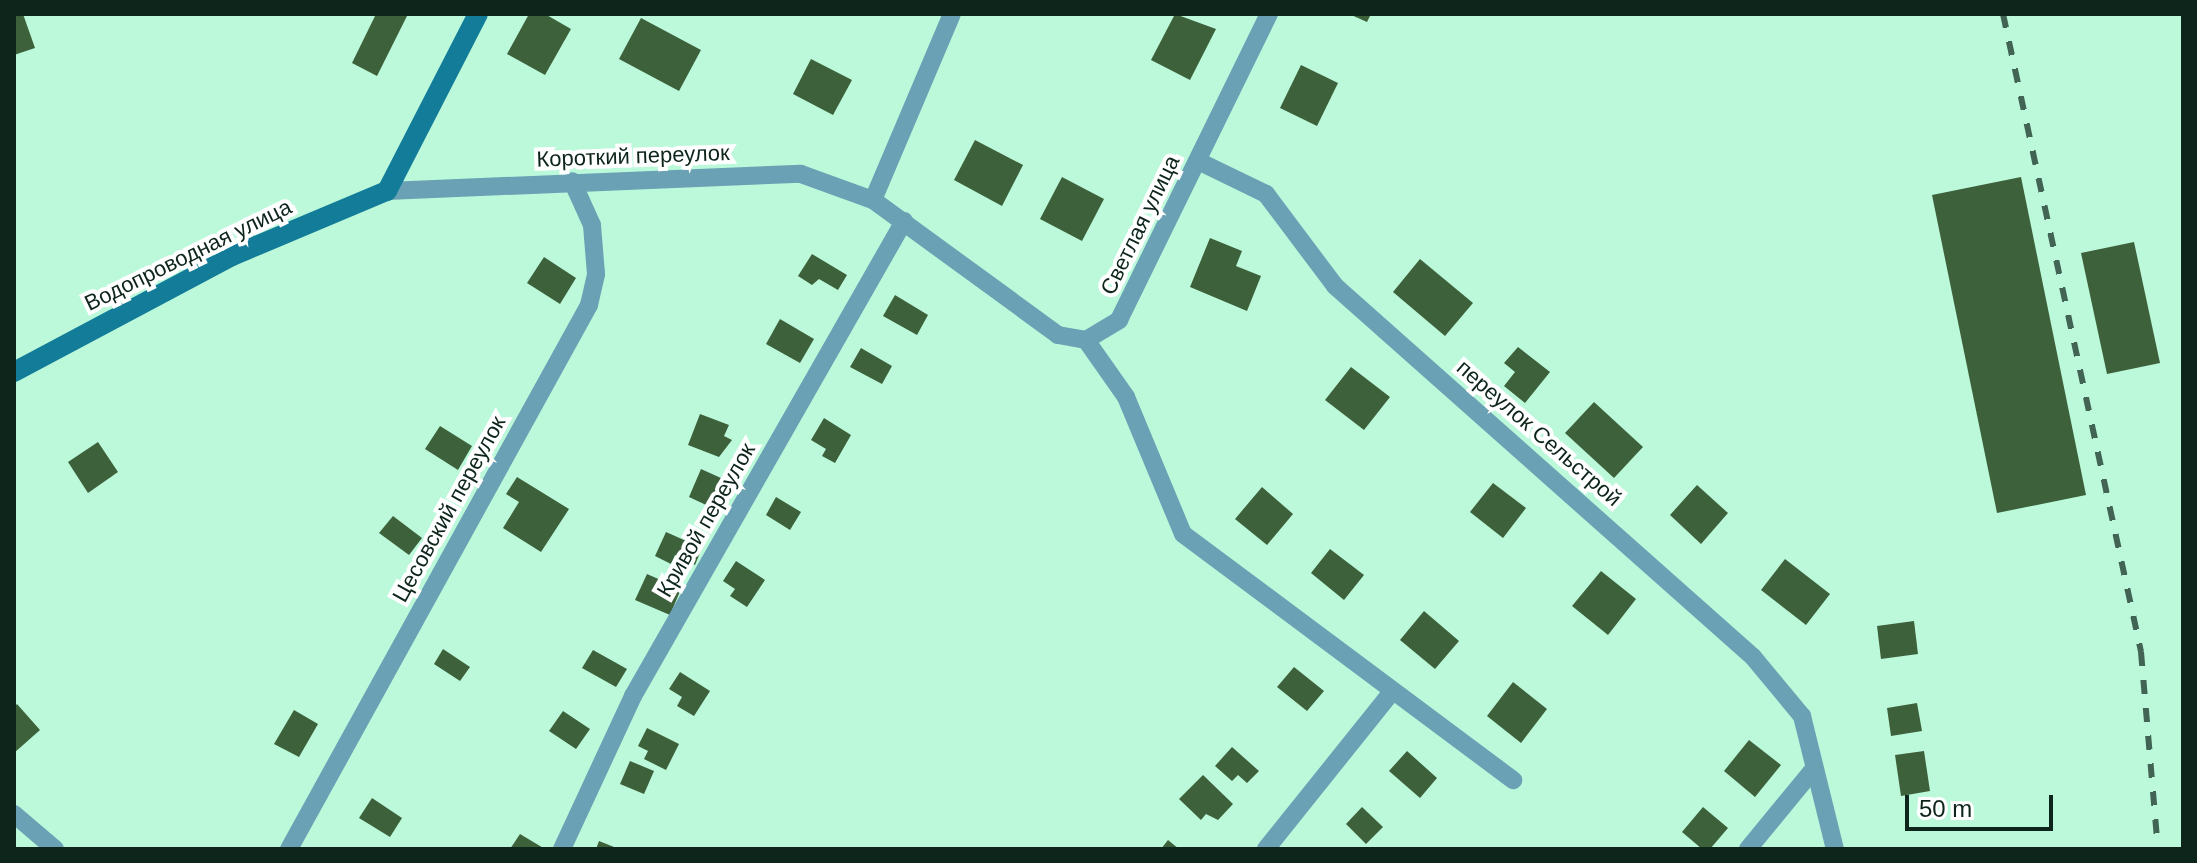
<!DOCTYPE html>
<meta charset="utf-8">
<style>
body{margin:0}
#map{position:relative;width:2197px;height:863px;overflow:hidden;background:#bcf9db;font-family:Helvetica,sans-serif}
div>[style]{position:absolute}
.building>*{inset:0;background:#3d613a}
.street>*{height:18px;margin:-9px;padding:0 9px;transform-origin:9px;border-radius:9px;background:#6aa1b4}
.secondary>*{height:20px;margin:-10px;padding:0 10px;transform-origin:10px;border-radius:10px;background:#137c99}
.rail>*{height:6px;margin-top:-3px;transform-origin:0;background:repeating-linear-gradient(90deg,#416454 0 14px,transparent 0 28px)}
span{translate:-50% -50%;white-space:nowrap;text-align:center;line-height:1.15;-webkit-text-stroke:8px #fff;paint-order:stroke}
.street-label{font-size:22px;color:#0d251a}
.frame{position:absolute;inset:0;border:16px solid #0d251a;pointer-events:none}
.scale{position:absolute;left:1905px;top:795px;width:148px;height:36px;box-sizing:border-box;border:4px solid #0d251a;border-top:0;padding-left:10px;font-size:24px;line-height:28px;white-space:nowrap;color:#0d251a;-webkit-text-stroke:6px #fff;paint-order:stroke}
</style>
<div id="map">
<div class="building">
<i style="clip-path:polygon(14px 14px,23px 14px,35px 48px,14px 55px)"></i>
<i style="clip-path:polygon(376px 14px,408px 14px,377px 76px,352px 63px)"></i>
<i style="clip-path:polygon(529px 14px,545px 14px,571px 29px,545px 75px,507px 54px)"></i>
<i style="clip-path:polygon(1175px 14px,1216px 29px,1190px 80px,1151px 60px)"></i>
<i style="clip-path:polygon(1349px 14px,1371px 14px,1367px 22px)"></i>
<i style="clip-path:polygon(641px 18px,701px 50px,679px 91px,619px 59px)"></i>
<i style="clip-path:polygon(811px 59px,852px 80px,833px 115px,793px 94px)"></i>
<i style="clip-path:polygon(1301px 65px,1338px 83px,1317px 126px,1280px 108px)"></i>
<i style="clip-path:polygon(975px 140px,1023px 165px,1002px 206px,954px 180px)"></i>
<i style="clip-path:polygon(1062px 177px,1104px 199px,1082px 241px,1040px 219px)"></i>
<i style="clip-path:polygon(2021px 177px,2086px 495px,1997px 513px,1932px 195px)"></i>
<i style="clip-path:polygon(1210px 238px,1242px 251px,1236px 266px,1261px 276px,1247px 311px,1190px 287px)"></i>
<i style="clip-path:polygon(2134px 242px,2160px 363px,2107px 374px,2081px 253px)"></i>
<i style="clip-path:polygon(812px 254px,847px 275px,838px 290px,819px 279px,812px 285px,798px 276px)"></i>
<i style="clip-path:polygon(544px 257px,576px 278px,560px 304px,527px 283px)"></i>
<i style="clip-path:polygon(1420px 259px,1473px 303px,1445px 336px,1393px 292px)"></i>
<i style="clip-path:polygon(895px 295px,928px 315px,917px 335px,883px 316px)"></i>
<i style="clip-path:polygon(780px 319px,814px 339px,800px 363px,766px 344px)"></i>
<i style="clip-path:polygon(1518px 347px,1550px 372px,1525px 403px,1504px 386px,1515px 372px,1504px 363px)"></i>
<i style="clip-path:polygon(861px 348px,892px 366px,882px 384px,850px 367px)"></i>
<i style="clip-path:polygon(1351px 367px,1390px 397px,1364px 430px,1325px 400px)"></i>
<i style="clip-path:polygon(1594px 402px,1643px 447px,1614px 478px,1565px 433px)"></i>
<i style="clip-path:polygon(700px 414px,729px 425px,724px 436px,732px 440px,719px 457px,688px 445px)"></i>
<i style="clip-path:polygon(824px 418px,851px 435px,835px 463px,822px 456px,826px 449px,811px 440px)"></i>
<i style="clip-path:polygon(440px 426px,472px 446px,458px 470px,425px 449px)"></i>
<i style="clip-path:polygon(98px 442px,118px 472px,88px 493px,68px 462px)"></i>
<i style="clip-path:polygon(701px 469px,732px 483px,719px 511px,689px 497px)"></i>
<i style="clip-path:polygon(517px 477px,569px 509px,541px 552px,503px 528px,519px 502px,506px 494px)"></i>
<i style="clip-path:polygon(1493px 483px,1526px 508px,1503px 538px,1470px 512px)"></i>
<i style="clip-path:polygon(1697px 485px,1728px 513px,1701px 544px,1670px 515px)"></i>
<i style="clip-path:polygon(1262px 487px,1293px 514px,1267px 545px,1235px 519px)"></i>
<i style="clip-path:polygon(776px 497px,801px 512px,790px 530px,766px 515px)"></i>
<i style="clip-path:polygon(393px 516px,422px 538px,409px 555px,379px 533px)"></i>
<i style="clip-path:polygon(666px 532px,702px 548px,695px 565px,675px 555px,671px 564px,655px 556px)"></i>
<i style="clip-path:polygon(1330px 549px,1364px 575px,1344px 600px,1311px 573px)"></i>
<i style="clip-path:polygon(1785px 559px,1830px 594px,1806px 625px,1761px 590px)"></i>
<i style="clip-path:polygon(736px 561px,765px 580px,747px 607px,730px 596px,735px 589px,723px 581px)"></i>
<i style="clip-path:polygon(1601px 571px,1636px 599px,1608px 635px,1572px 606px)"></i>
<i style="clip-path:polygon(647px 574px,681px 589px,670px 615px,635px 600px)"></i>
<i style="clip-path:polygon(1424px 611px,1459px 641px,1435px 669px,1400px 640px)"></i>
<i style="clip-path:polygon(1914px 621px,1918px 654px,1881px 659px,1877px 626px)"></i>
<i style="clip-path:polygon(443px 649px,470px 667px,460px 681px,434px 664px)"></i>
<i style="clip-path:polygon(593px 650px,627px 669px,616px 687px,582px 668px)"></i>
<i style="clip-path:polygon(1294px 667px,1324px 691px,1307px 711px,1277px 687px)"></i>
<i style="clip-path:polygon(680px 672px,710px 691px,694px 716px,677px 706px,682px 697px,669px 689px)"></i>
<i style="clip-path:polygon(1513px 682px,1547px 709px,1521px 743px,1487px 716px)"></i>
<i style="clip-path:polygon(1917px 703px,1922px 731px,1891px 736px,1887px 708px)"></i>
<i style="clip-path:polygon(17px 704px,40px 730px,14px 753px,14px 707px)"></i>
<i style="clip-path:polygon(294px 710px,318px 724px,299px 757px,274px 744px)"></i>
<i style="clip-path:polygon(563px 711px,590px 729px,576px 749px,549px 731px)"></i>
<i style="clip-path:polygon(647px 728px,679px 744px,666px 770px,644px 759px,648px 751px,638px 746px)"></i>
<i style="clip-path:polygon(1749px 740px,1781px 765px,1755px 797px,1724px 771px)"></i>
<i style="clip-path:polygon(1232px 747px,1259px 771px,1247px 783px,1238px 775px,1232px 781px,1215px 766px)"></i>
<i style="clip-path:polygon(1407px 751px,1437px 778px,1420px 798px,1389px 771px)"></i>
<i style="clip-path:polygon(1924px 751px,1930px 791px,1901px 796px,1895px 755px)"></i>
<i style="clip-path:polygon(630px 761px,654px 771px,644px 794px,620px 784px)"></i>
<i style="clip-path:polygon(1203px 775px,1233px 804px,1218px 820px,1206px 814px,1201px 820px,1179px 799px)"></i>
<i style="clip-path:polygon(372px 798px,402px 818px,390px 837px,359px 818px)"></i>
<i style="clip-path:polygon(1362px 807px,1383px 827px,1366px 844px,1346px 824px)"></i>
<i style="clip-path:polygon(1703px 807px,1728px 828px,1710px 849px,1702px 849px,1682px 832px)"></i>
<i style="clip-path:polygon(520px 834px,545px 849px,510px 849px)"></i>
<i style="clip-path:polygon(1168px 840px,1179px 849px,1161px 849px)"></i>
<i style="clip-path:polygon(599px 841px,619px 849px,596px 849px)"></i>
</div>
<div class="street">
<i style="left:1198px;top:161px;width:76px;rotate:25.9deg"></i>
<i style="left:1266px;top:194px;width:115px;rotate:53.1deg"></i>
<i style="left:1335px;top:286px;width:559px;rotate:41.59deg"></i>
<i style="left:1753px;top:657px;width:77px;rotate:50.3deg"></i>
<i style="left:1802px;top:716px;width:137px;rotate:76.1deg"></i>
<i style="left:387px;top:191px;width:414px;rotate:-2.4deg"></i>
<i style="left:801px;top:174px;width:77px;rotate:19.9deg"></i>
<i style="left:873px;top:200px;width:202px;rotate:-67deg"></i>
<i style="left:873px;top:200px;width:229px;rotate:36.1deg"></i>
<i style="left:1058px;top:335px;width:28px;rotate:10deg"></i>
<i style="left:1086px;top:340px;width:39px;rotate:-31deg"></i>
<i style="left:1119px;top:320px;width:341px;rotate:-63.9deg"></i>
<i style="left:1086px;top:340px;width:70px;rotate:54.9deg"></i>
<i style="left:1126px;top:397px;width:148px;rotate:67.4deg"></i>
<i style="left:1183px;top:534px;width:412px;rotate:36.7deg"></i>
<i style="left:14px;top:814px;width:54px;rotate:40.5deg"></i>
<i style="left:289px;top:849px;width:621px;rotate:-61.12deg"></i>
<i style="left:589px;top:305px;width:32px;rotate:-77deg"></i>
<i style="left:596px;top:274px;width:49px;rotate:-94.7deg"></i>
<i style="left:592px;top:225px;width:48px;rotate:-114.4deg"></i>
<i style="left:562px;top:849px;width:169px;rotate:-65.1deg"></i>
<i style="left:633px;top:696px;width:547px;rotate:-60.29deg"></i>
<i style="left:1266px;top:849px;width:201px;rotate:-51.3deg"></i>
<i style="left:1748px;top:849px;width:102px;rotate:-50.6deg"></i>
</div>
<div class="secondary">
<i style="left:14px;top:372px;width:247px;rotate:-28deg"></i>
<i style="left:232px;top:256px;width:168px;rotate:-22.8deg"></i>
<i style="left:387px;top:191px;width:199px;rotate:-62.8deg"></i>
</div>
<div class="rail">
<i style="left:2003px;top:14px;width:653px;rotate:77.79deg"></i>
<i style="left:2141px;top:652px;width:198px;rotate:85.1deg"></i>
</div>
<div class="street-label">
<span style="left:633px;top:156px;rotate:-2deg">Короткий переулок</span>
<span style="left:1140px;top:225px;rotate:-64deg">Светлая улица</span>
<span style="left:188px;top:255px;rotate:-26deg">Водопроводная улица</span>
<span style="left:1539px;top:433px;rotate:41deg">переулок Сельстрой</span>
<span style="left:449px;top:509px;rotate:-61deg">Цесовский переулок</span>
<span style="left:706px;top:520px;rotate:-60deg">Кривой переулок</span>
</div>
<div class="frame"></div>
<div class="scale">50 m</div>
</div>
